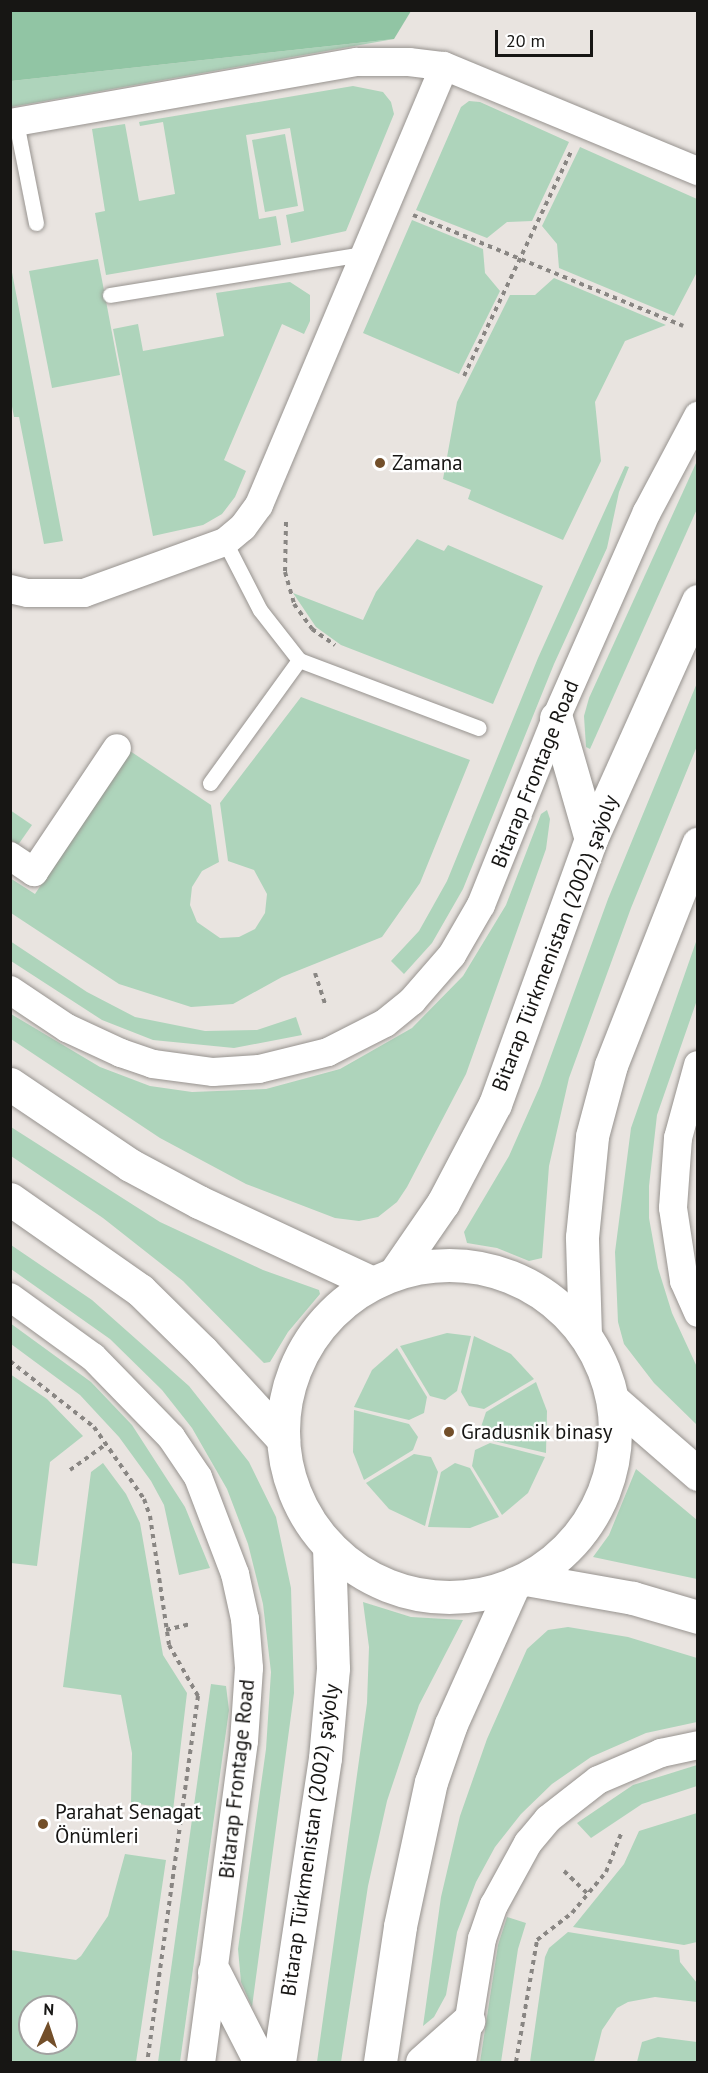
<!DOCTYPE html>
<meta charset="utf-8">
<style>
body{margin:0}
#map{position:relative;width:708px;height:2073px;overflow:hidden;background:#e9e4e0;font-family:"PT Sans",sans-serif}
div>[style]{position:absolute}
.green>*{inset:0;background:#aed4bb}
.forest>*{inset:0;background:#91c5a4}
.path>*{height:4px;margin-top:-2px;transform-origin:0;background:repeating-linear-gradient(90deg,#898683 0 4.5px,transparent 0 9px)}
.roads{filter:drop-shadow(0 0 2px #97938f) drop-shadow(0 0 2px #97938f)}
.service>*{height:15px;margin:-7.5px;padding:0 7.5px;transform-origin:7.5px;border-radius:7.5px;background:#fff}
.minor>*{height:28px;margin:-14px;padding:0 14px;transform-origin:14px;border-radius:14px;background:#fff}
.secondary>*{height:33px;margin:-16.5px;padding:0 16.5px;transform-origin:16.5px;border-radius:16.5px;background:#fff}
.primary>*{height:33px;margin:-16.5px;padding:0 16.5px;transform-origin:16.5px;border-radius:16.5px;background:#fff}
.primary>.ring{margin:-16.5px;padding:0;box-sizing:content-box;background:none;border:33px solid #fff;border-radius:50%}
.dots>*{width:16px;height:16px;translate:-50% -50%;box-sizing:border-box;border:3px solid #fff;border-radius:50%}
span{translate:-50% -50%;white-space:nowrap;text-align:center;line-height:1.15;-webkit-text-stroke:4.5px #fff;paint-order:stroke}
.poi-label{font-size:21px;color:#171614}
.left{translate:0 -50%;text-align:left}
.street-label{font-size:21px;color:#171614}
.frame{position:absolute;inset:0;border:12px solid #171614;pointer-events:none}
.north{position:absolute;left:18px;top:1995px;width:60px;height:60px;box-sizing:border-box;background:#fff;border:2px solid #a2a2a1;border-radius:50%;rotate:3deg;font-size:16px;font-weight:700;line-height:24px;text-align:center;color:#171614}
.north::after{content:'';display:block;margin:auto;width:21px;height:27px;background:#734f2a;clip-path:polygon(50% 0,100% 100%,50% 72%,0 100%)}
.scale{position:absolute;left:495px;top:30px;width:98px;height:27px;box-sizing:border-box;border:3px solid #171614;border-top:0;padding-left:8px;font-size:18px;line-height:21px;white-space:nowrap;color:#171614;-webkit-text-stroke:4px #fff;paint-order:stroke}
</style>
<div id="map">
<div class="green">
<i style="clip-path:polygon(394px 39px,11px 107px,11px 81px)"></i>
<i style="clip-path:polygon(353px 86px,383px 92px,391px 102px,394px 114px,346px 231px,291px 243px,286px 215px,304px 211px,290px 128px,246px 135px,259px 219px,276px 216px,281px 245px,106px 275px,95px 213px,105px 211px,92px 129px,125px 124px,139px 201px,175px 194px,163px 122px,140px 126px,139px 122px)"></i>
<i style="clip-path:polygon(469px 101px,480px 102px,569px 142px,532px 221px,507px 222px,487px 238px,416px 210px,461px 107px)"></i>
<i style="clip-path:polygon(285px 134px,298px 206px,265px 212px,252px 140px)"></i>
<i style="clip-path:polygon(580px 147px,697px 199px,697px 272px,674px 316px,559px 268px,557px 244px,542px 226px)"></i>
<i style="clip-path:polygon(412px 220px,483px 249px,485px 273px,500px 291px,459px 374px,363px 333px)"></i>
<i style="clip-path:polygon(98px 259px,120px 375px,52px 388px,29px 271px)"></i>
<i style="clip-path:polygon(11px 267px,63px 541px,44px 544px,19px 417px,14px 417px,11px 401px)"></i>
<i style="clip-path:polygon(554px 278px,666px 325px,625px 341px,595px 402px,601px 461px,563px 540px,468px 499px,471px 490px,443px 479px,457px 402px,510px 295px,535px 295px)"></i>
<i style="clip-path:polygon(290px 282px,310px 295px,310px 321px,304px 334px,282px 324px,224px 460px,246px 471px,235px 497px,222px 514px,203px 525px,153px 536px,113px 329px,138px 324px,143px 351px,224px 336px,216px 293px)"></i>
<i style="clip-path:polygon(697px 461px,697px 509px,590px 749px,586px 747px,584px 716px,589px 698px)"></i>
<i style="clip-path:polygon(625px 466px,629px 467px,619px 492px,607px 548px,554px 664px,463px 889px,432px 943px,404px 974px,391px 961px,419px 931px,447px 881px,538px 658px)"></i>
<i style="clip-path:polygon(417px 539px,444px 551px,448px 545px,543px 586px,493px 704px,341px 645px,316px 627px,293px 593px,363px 620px,376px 592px)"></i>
<i style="clip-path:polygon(697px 683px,697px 746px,631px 908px,569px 1078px,549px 1166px,542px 1258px,529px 1261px,497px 1248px,467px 1243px,464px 1232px,509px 1156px,540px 1086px,608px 899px)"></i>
<i style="clip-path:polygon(301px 697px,470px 760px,420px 883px,382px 937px,282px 977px,233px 1004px,191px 1007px,119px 984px,11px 913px,10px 878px,35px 894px,130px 751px,211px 805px,219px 862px,202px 871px,192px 887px,190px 905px,197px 922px,220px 938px,239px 937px,255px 929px,265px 913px,267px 894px,254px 870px,228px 861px,220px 803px)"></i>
<i style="clip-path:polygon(10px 810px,32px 825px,18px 845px,11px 840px)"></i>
<i style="clip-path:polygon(547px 810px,550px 819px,546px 849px,466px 1074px,407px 1187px,397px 1202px,378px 1217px,359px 1221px,335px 1218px,246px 1184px,160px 1138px,11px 1039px,11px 1014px,100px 1067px,150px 1086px,192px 1092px,266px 1089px,340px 1069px,412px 1028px,463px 976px,506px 905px,541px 814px)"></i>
<i style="clip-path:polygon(697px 939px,697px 1000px,657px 1115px,649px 1186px,649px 1218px,658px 1268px,672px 1313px,697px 1367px,697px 1425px,654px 1383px,624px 1344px,618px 1322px,615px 1252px,631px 1128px)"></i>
<i style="clip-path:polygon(10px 941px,87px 992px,135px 1017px,205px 1031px,257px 1030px,296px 1017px,302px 1035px,234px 1048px,153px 1040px,102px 1020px,11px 961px)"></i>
<i style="clip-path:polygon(11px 1127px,160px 1222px,263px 1270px,319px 1290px,320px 1294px,288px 1332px,270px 1362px,264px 1363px,183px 1281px,103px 1218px,11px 1156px)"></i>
<i style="clip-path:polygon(11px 1245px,92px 1300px,189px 1386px,249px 1462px,276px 1517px,291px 1588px,294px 1693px,252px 2007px,241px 1982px,238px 1949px,266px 1749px,271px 1672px,263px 1604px,248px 1544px,227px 1489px,192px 1428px,162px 1390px,110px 1339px,11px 1269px)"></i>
<i style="clip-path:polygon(10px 1323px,91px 1382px,132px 1425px,185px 1507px,210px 1568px,179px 1575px,164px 1505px,151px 1481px,119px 1437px,80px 1395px,11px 1344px)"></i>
<i style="clip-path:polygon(447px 1333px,471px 1336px,457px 1391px,445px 1400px,430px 1396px,400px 1346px)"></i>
<i style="clip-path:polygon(474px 1336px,511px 1354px,534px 1379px,484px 1409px,469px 1406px,461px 1392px)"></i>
<i style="clip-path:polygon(397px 1348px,427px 1397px,424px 1413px,409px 1420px,354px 1407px,372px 1370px)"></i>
<i style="clip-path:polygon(10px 1374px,47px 1399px,83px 1436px,50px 1462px,37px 1566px,11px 1563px)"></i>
<i style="clip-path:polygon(536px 1382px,547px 1411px,546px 1453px,490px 1440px,481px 1427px,486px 1412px)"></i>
<i style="clip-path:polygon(354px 1410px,409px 1424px,418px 1437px,413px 1450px,364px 1480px,353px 1452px)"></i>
<i style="clip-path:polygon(490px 1443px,545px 1457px,528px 1493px,502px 1515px,472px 1466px,475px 1450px)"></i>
<i style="clip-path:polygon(414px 1454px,431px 1457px,438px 1472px,425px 1526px,389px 1509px,366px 1483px)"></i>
<i style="clip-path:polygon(103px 1463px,126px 1494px,140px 1523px,163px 1655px,187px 1693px,172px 1819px,152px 1817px,153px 1806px,131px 1803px,132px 1753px,121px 1695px,63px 1687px,91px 1472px)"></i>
<i style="clip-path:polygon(455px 1463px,470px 1468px,499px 1517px,470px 1528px,428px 1527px,441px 1472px)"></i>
<i style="clip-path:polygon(636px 1469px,697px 1520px,697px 1579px,593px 1557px,609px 1535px)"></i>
<i style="clip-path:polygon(363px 1602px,411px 1617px,463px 1620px,419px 1705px,387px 1801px,368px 1886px,341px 2062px,317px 2062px,367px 1703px,369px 1647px)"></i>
<i style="clip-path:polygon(568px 1627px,628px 1637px,697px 1658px,697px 1722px,646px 1733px,591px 1757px,552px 1784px,521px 1814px,495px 1847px,476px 1882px,457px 1932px,446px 1995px,434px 2017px,423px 2026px,441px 1897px,460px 1816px,487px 1739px,527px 1649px,548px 1630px)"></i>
<i style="clip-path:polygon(211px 1684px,226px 1686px,229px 1710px,180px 2062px,158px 2062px)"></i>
<i style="clip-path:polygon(697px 1765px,697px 1786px,642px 1804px,591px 1838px,577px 1823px,633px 1785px)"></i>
<i style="clip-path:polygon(697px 1813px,697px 1942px,684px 1945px,573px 1927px,624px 1864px,639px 1831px)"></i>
<i style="clip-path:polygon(evenodd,125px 1854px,166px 1860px,136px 2062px,11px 2062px,11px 1950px,76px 1960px,81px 1956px,108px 1916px,125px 1854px,30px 2007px,66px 2007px,66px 2043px,30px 2043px,30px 2007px)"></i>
<i style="clip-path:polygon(507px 1917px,526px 1923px,518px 1949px,501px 2062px,480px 2062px,498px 1945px)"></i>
<i style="clip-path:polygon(568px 1932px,679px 1950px,680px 1962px,697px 1983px,697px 2002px,655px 1997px,628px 2002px,617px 2008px,602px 2030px,594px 2062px,530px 2062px,545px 1957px,549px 1948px)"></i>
<i style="clip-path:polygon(658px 2037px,697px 2042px,697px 2062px,637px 2062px,642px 2042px)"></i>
</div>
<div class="forest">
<i style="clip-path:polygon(11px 10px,411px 10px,411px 11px,394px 39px,11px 81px)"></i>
</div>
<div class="path">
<i style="left:413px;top:215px;width:292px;rotate:22.3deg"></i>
<i style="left:464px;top:376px;width:250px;rotate:-64.5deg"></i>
<i style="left:286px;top:522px;width:50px;rotate:91.1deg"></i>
<i style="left:285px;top:572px;width:33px;rotate:74deg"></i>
<i style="left:294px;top:604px;width:31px;rotate:54deg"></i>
<i style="left:312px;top:629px;width:28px;rotate:35deg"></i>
<i style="left:315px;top:973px;width:33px;rotate:72deg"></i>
<i style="left:10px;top:1361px;width:107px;rotate:38.2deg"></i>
<i style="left:94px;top:1427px;width:88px;rotate:55.2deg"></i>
<i style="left:144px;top:1499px;width:18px;rotate:71deg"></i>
<i style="left:150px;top:1516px;width:130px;rotate:81.6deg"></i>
<i style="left:169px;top:1645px;width:59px;rotate:60.4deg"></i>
<i style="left:198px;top:1696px;width:370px;rotate:97.9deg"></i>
<i style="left:70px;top:1470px;width:44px;rotate:-35.8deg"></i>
<i style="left:166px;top:1630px;width:25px;rotate:-14deg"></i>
<i style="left:564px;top:1871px;width:33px;rotate:44deg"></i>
<i style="left:516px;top:2062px;width:124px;rotate:-80.2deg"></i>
<i style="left:537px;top:1940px;width:44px;rotate:-37.6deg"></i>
<i style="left:572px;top:1913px;width:53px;rotate:-50.3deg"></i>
<i style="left:606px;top:1872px;width:41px;rotate:-68.5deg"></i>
</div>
<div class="roads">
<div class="service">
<i style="left:16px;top:122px;width:103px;rotate:78.8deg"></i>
<i style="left:110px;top:295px;width:257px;rotate:-9.2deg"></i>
<i style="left:225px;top:542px;width:76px;rotate:62.8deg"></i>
<i style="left:260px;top:610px;width:63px;rotate:52deg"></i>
<i style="left:299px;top:660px;width:192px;rotate:20.7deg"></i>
<i style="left:210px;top:783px;width:152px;rotate:-54.1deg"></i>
</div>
<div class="minor">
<i style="left:10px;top:123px;width:352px;rotate:-10deg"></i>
<i style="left:357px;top:62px;width:52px"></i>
<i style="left:409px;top:62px;width:35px;rotate:7deg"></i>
<i style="left:444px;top:66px;width:275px;rotate:22.5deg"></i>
<i style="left:10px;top:589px;width:18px;rotate:13deg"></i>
<i style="left:28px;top:593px;width:56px"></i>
<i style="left:84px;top:593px;width:150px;rotate:-19.9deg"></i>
<i style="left:225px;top:542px;width:23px;rotate:-40deg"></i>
<i style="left:243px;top:527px;width:27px;rotate:-54deg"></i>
<i style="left:259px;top:505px;width:476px;rotate:-67.1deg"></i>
<i style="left:10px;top:856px;width:29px;rotate:34deg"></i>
<i style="left:34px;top:872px;width:149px;rotate:-56.2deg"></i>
<i style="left:10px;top:990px;width:69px;rotate:33.7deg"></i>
<i style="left:67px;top:1028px;width:60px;rotate:24.8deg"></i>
<i style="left:121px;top:1053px;width:34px;rotate:19deg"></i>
<i style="left:153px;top:1064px;width:61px;rotate:7.6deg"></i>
<i style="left:213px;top:1072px;width:46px;rotate:-3.7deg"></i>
<i style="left:259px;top:1069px;width:71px;rotate:-13.8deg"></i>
<i style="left:328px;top:1052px;width:64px;rotate:-27deg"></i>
<i style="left:385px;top:1023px;width:35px;rotate:-39deg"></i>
<i style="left:412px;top:1001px;width:61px;rotate:-49deg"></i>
<i style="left:452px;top:955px;width:58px;rotate:-59.9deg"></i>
<i style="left:481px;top:905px;width:201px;rotate:-68.1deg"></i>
<i style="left:556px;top:718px;width:225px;rotate:-66.2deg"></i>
<i style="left:647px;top:512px;width:109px;rotate:-62deg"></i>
<i style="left:698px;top:1065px;width:76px;rotate:105.3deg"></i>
<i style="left:678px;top:1138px;width:70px;rotate:94.1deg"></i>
<i style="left:673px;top:1208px;width:74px;rotate:81.4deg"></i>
<i style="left:684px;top:1281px;width:35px;rotate:66deg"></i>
<i style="left:10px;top:1297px;width:102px;rotate:35.9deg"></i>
<i style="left:93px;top:1357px;width:112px;rotate:45.7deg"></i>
<i style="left:171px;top:1437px;width:48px;rotate:56deg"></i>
<i style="left:198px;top:1477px;width:104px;rotate:69.1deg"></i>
<i style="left:235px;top:1574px;width:46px;rotate:77.5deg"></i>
<i style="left:245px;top:1619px;width:49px;rotate:85.3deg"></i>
<i style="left:249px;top:1668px;width:73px;rotate:93.9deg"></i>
<i style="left:244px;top:1741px;width:324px;rotate:97.6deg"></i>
<i style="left:462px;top:2062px;width:125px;rotate:-80.8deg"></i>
<i style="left:482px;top:1939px;width:36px;rotate:-71deg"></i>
<i style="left:494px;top:1905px;width:71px;rotate:-61.3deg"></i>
<i style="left:528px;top:1843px;width:31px;rotate:-50deg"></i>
<i style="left:548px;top:1819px;width:63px;rotate:-38deg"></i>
<i style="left:598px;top:1780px;width:69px;rotate:-23.2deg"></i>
<i style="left:661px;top:1753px;width:38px;rotate:-12deg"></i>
</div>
<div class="secondary">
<i style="left:10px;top:1084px;width:145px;rotate:34deg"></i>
<i style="left:130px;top:1165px;width:78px;rotate:28.2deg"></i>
<i style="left:199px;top:1202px;width:192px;rotate:25deg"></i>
<i style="left:10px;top:1199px;width:159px;rotate:35deg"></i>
<i style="left:140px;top:1290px;width:87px;rotate:44.5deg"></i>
<i style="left:202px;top:1351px;width:120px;rotate:47.4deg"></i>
</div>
<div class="primary">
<i style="left:556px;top:718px;width:126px;rotate:73.9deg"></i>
<i class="ring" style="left:283px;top:1265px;width:299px;height:299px"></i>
<i style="left:394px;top:1274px;width:86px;rotate:-55.4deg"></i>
<i style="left:443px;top:1203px;width:112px;rotate:-62.3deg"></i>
<i style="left:495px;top:1104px;width:282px;rotate:-70.1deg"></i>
<i style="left:591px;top:839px;width:261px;rotate:-65.8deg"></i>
<i style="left:585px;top:1335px;width:98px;rotate:-91.8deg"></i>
<i style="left:582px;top:1237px;width:101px;rotate:-84.3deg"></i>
<i style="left:592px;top:1136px;width:73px;rotate:-75deg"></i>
<i style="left:611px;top:1065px;width:238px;rotate:-68.5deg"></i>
<i style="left:613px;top:1400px;width:113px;rotate:41deg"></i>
<i style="left:526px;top:1579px;width:109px;rotate:10.1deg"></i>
<i style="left:633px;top:1598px;width:68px;rotate:16.3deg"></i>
<i style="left:214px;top:1972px;width:101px;rotate:62.9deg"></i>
<i style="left:279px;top:2062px;width:307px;rotate:-81.4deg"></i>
<i style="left:325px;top:1758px;width:90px;rotate:-84.9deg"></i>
<i style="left:333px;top:1668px;width:122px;rotate:-91.9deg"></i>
<i style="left:380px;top:2062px;width:137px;rotate:-81.6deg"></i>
<i style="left:400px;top:1926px;width:147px;rotate:-77.9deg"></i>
<i style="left:431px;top:1782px;width:61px;rotate:-71deg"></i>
<i style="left:451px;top:1724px;width:154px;rotate:-65.8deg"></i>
<i style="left:422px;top:2062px;width:62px;rotate:-41.7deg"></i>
</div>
</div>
<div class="dots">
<i style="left:380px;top:463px;background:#734f2a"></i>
<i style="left:449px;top:1432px;background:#734f2a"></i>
<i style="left:43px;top:1824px;background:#734f2a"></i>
</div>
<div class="poi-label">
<span class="left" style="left:392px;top:463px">Zamana</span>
<span class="left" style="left:461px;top:1432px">Gradusnik binasy</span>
<span class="left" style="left:55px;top:1824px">Parahat Senagat<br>Önümleri</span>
</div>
<div class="street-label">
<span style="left:535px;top:774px;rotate:-68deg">Bitarap Frontage Road</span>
<span style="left:555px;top:943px;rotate:-69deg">Bitarap Türkmenistan (2002) şaýoly</span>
<span style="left:237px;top:1779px;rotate:-84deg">Bitarap Frontage Road</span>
<span style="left:310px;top:1840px;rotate:-82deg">Bitarap Türkmenistan (2002) şaýoly</span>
</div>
<div class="frame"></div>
<div class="north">N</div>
<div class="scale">20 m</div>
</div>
